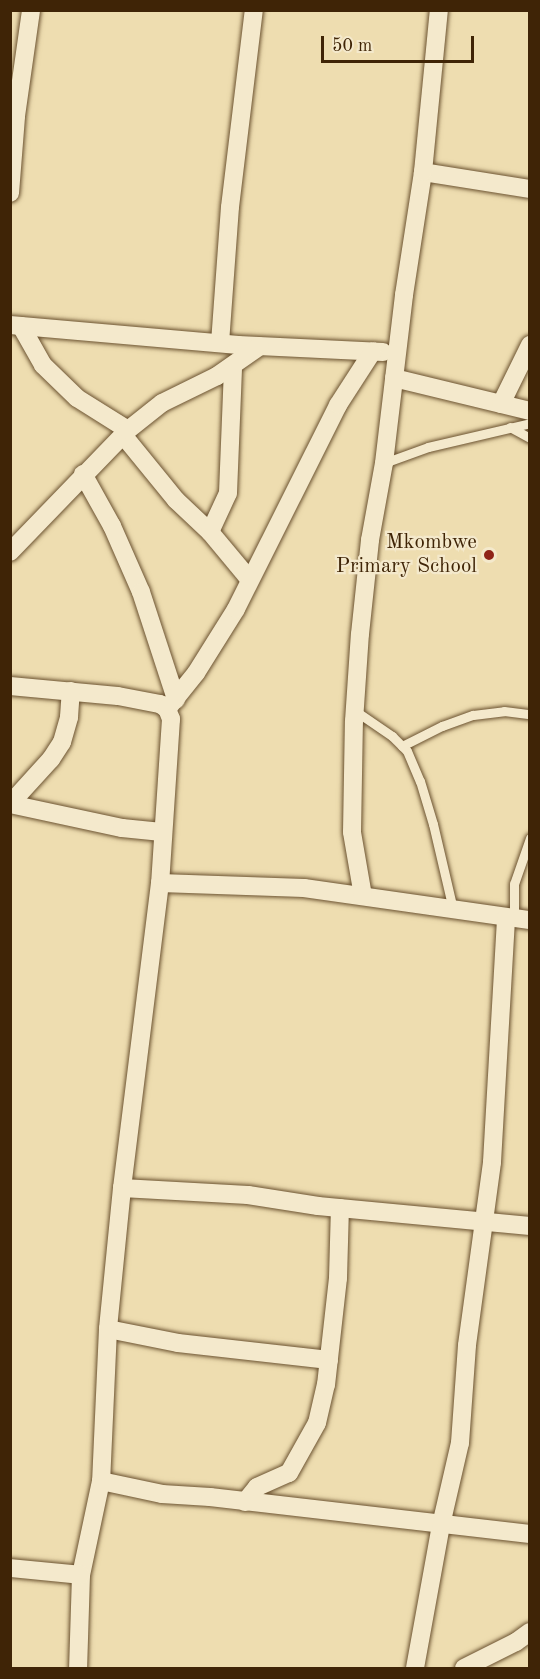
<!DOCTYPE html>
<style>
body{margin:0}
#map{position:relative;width:540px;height:1679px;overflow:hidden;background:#eeddb0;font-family:"Old Standard TT",serif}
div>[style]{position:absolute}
.roads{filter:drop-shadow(0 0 2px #6b5230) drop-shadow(0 0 2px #6b5230)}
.lane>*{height:9px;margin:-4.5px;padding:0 4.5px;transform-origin:4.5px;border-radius:4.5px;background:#f4e9cc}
.street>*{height:18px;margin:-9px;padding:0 9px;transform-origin:9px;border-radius:9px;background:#f4e9cc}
.dots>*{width:16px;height:16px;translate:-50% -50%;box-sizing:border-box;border:3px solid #f4e9cc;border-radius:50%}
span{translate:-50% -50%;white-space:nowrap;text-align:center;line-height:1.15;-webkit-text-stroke:4.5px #f4e9cc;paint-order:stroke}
.poi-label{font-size:21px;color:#3f2406}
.right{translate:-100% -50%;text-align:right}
.frame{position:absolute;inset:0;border:12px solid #3f2406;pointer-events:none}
.scale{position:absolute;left:321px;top:36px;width:153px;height:27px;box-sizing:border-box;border:3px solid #3f2406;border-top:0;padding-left:8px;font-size:18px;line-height:21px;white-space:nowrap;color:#3f2406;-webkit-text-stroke:4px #f4e9cc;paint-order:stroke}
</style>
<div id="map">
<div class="roads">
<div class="lane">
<i style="left:510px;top:427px;width:23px;rotate:29deg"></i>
<i style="left:384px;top:463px;width:47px;rotate:-20deg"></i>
<i style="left:428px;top:447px;width:105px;rotate:-13.2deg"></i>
<i style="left:354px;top:710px;width:46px;rotate:34.4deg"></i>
<i style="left:392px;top:736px;width:21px;rotate:45deg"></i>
<i style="left:407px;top:751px;width:33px;rotate:67deg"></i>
<i style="left:420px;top:781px;width:45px;rotate:73.2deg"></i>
<i style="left:433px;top:824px;width:87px;rotate:76.8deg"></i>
<i style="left:402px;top:746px;width:45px;rotate:-26.6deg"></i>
<i style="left:442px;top:726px;width:33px;rotate:-20deg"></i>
<i style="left:473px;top:715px;width:31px;rotate:-7deg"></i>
<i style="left:504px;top:711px;width:26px;rotate:7deg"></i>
<i style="left:514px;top:918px;width:34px;rotate:-90deg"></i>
<i style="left:514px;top:884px;width:49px;rotate:-70.8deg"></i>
</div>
<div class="street">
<i style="left:423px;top:172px;width:108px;rotate:9deg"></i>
<i style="left:10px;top:193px;width:77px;rotate:-85.5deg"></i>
<i style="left:16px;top:116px;width:107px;rotate:-81.9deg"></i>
<i style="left:10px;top:325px;width:229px;rotate:5deg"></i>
<i style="left:238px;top:345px;width:145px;rotate:2.8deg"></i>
<i style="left:21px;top:326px;width:45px;rotate:60.6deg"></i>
<i style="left:43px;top:365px;width:47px;rotate:44.1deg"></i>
<i style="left:77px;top:398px;width:60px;rotate:32.1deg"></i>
<i style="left:220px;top:343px;width:136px;rotate:-85.8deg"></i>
<i style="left:230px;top:207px;width:198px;rotate:-83.1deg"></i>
<i style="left:394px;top:378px;width:140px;rotate:13.6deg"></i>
<i style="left:501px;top:404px;width:66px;rotate:-63.8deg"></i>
<i style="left:123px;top:435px;width:84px;rotate:50.8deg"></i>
<i style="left:176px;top:500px;width:47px;rotate:43.3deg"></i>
<i style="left:210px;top:532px;width:62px;rotate:50.2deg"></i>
<i style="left:83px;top:474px;width:60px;rotate:60.9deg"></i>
<i style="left:112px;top:526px;width:72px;rotate:66.3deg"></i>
<i style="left:141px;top:592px;width:113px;rotate:71.9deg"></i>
<i style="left:210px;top:532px;width:43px;rotate:-65.2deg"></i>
<i style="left:228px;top:493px;width:127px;rotate:-87.7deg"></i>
<i style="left:10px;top:552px;width:170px;rotate:-46deg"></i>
<i style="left:128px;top:430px;width:43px;rotate:-38.5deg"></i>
<i style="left:162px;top:403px;width:61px;rotate:-26.1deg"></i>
<i style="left:217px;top:376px;width:52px;rotate:-34.9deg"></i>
<i style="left:10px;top:686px;width:108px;rotate:5.3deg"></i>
<i style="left:118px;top:696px;width:43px;rotate:10.8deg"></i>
<i style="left:160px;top:704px;width:9px;rotate:36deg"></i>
<i style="left:167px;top:709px;width:11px;rotate:68deg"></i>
<i style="left:171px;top:719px;width:164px;rotate:93.8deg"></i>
<i style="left:160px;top:883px;width:307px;rotate:97.1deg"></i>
<i style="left:122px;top:1188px;width:142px;rotate:95.7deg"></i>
<i style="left:108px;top:1329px;width:152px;rotate:92.6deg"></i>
<i style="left:101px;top:1481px;width:96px;rotate:102deg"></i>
<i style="left:81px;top:1575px;width:93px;rotate:91.8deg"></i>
<i style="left:167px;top:709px;width:46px;rotate:-51.1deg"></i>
<i style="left:196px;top:673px;width:75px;rotate:-58deg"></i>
<i style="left:236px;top:609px;width:228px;rotate:-63.4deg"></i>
<i style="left:338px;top:405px;width:64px;rotate:-57.1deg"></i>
<i style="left:10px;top:804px;width:115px;rotate:12.1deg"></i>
<i style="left:122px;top:828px;width:40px;rotate:5.7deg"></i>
<i style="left:10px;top:804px;width:61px;rotate:-47.7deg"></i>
<i style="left:51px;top:759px;width:20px;rotate:-57deg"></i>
<i style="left:62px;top:742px;width:26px;rotate:-74deg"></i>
<i style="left:69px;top:717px;width:26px;rotate:-86deg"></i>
<i style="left:160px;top:883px;width:144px;rotate:2deg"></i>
<i style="left:304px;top:888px;width:228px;rotate:8.1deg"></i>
<i style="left:363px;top:896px;width:65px;rotate:-99.8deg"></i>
<i style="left:352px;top:832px;width:111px;rotate:-89deg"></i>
<i style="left:354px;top:721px;width:87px;rotate:-86.1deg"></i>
<i style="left:360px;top:634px;width:95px;rotate:-83.9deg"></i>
<i style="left:370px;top:540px;width:78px;rotate:-79.7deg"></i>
<i style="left:384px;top:463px;width:169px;rotate:-83.2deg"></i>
<i style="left:404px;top:295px;width:124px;rotate:-81.2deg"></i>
<i style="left:423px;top:172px;width:163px;rotate:-84.4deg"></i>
<i style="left:122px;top:1188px;width:126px;rotate:3.2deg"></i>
<i style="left:248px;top:1195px;width:71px;rotate:8.9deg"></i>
<i style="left:318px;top:1206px;width:213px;rotate:5.4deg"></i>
<i style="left:108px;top:1329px;width:71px;rotate:11.3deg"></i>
<i style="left:178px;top:1343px;width:152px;rotate:6.4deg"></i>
<i style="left:101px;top:1481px;width:62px;rotate:12deg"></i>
<i style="left:162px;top:1494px;width:48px;rotate:3.6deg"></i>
<i style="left:210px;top:1497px;width:322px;rotate:6.6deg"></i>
<i style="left:245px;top:1502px;width:19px;rotate:-51deg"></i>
<i style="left:257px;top:1487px;width:35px;rotate:-24deg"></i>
<i style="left:289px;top:1473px;width:57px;rotate:-60.8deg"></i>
<i style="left:317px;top:1423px;width:39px;rotate:-77deg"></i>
<i style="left:326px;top:1385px;width:108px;rotate:-83.6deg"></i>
<i style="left:338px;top:1278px;width:70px;rotate:-88.4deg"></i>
<i style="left:10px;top:1568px;width:71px;rotate:5.6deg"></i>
<i style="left:415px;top:1668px;width:145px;rotate:-79.7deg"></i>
<i style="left:441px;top:1525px;width:84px;rotate:-77deg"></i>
<i style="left:460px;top:1443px;width:98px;rotate:-85.9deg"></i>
<i style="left:467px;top:1345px;width:185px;rotate:-82.2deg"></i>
<i style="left:492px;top:1162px;width:245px;rotate:-86.7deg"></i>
<i style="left:464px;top:1668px;width:58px;rotate:-26.6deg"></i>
<i style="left:516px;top:1642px;width:17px;rotate:-36deg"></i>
</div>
</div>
<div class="dots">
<i style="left:489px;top:555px;background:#8f2418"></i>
</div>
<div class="poi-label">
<span class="right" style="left:477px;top:555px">Mkombwe<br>Primary School</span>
</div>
<div class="frame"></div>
<div class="scale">50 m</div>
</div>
